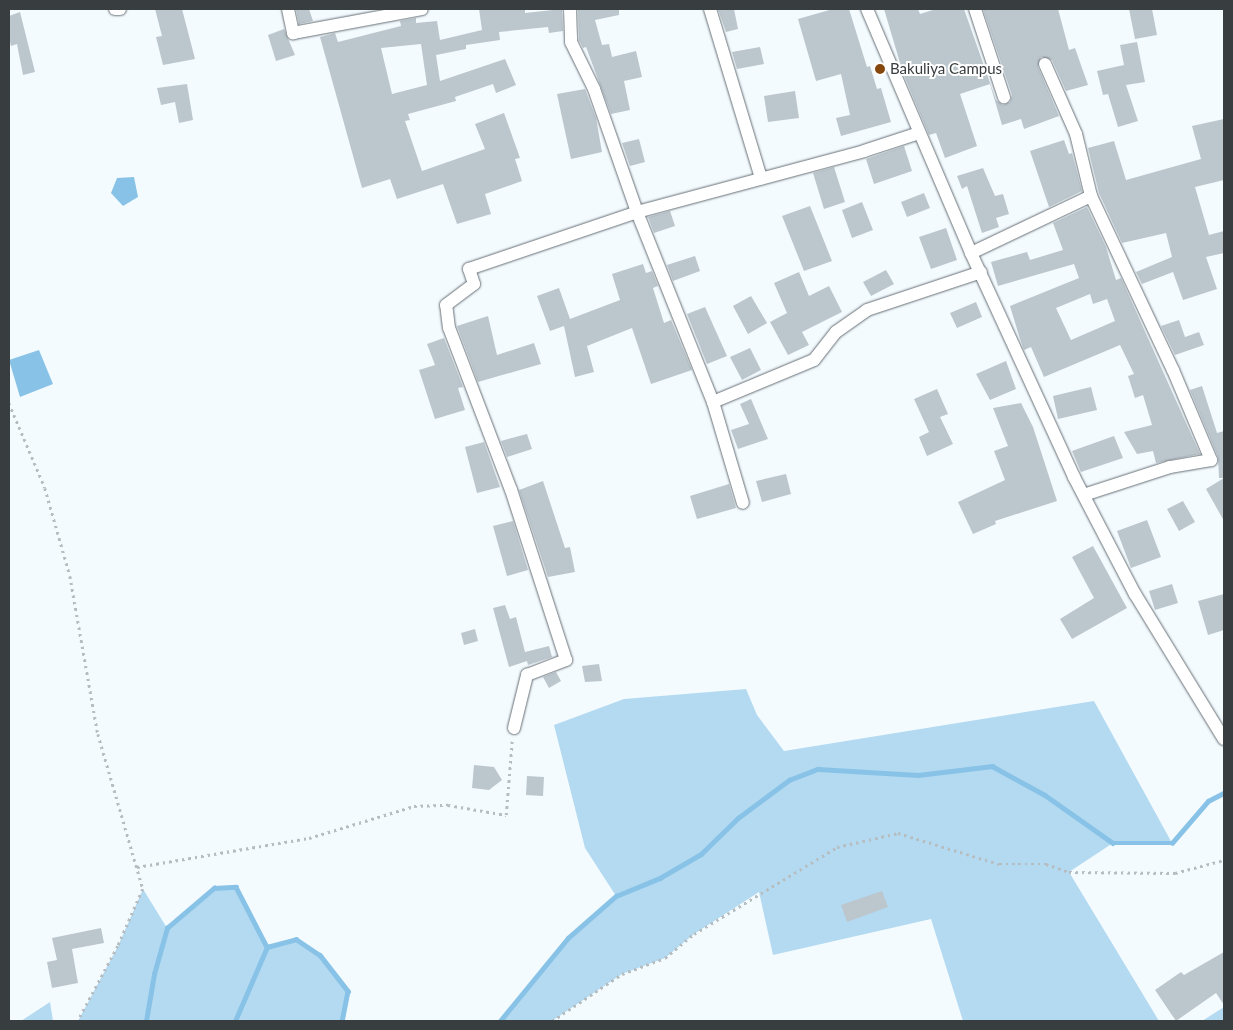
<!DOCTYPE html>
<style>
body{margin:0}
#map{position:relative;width:1233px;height:1030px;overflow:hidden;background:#f4fbff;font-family:Lato,sans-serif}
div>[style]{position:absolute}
.green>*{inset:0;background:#b4daf1}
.water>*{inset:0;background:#88c3e7}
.stream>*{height:4.5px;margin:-2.25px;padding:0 2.25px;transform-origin:2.25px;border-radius:2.25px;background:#88c3e7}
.building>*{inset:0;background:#bcc6cd}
.path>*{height:2.5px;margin-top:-1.25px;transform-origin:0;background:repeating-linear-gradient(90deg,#b6bdc0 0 2.5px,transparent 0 6.5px)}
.roads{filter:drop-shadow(0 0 1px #666f75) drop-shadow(0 0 1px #666f75)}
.street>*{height:12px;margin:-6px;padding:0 6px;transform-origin:6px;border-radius:6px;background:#fff}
.dots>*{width:14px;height:14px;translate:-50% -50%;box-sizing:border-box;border:2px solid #fff;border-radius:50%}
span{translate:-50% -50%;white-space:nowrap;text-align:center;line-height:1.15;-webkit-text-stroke:4px #fff;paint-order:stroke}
.poi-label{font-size:15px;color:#383d3f}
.left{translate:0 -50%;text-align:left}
.frame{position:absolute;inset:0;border:10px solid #383d3f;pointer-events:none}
</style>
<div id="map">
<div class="green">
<i style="clip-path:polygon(746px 689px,757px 715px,784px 751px,1094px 701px,1172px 843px,1113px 843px,1069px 872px,1159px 1021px,963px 1021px,931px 919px,773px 955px,759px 892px,694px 934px,665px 958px,622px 974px,552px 1021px,500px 1021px,568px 938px,616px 896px,585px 848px,554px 725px,624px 699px)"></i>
<i style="clip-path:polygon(236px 887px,267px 947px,296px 939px,320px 955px,348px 991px,342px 1021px,78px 1021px,118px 946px,143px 889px,167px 928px,214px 888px)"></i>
<i style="clip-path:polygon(50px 1002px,53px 1021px,21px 1021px)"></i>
<i style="clip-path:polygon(1224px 1007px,1224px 1021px,1202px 1021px)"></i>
</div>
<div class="water">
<i style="clip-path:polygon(134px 177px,138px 197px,123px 206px,111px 193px,117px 178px)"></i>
<i style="clip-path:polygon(39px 350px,53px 384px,20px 397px,9px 360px)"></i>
</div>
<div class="stream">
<i style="left:146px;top:1021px;width:48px;rotate:-80.3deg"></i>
<i style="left:154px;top:974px;width:48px;rotate:-74.2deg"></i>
<i style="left:167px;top:928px;width:62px;rotate:-40.4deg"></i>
<i style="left:214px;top:888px;width:22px;rotate:-3deg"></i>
<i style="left:236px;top:887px;width:68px;rotate:62.7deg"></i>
<i style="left:235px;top:1021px;width:81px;rotate:-66.6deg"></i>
<i style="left:267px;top:947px;width:30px;rotate:-15deg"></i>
<i style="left:296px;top:939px;width:29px;rotate:34deg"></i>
<i style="left:320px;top:955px;width:46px;rotate:52.1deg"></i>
<i style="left:348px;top:991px;width:31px;rotate:101deg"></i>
<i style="left:500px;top:1021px;width:107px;rotate:-50.7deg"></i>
<i style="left:568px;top:938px;width:64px;rotate:-41.2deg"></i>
<i style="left:616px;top:896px;width:48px;rotate:-22.2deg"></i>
<i style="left:660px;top:878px;width:48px;rotate:-30.3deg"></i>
<i style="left:701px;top:854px;width:52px;rotate:-44.2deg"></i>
<i style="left:738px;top:818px;width:64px;rotate:-36.7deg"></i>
<i style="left:789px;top:780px;width:31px;rotate:-21deg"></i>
<i style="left:818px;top:769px;width:100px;rotate:3.4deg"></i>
<i style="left:918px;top:775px;width:75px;rotate:-6.9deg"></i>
<i style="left:992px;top:766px;width:60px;rotate:28.7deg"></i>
<i style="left:1045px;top:795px;width:83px;rotate:35.2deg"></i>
<i style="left:1113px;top:843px;width:59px"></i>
<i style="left:1172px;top:843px;width:55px;rotate:-49.4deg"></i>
<i style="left:1208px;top:801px;width:18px;rotate:-27deg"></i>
</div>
<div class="building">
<i style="clip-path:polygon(155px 9px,182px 9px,195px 59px,163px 65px,156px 37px,162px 36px)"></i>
<i style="clip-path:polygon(296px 9px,309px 9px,313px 21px,299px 24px)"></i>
<i style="clip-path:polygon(evenodd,479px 9px,525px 9px,525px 13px,562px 9px,563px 31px,549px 33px,548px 27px,499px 32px,500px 40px,466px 45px,466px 49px,436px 55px,440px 81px,505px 59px,516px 85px,496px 93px,493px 84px,455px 97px,456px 101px,408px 114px,410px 120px,405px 121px,422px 171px,485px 149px,475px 124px,504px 113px,520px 158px,515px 159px,522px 181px,485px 194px,491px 214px,457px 224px,443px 184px,397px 199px,390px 179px,362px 188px,320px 37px,335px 33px,338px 42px,401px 26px,400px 21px,416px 18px,416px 23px,437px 21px,440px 40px,482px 30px,479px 9px,421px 44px,427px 85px,392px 94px,381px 48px,421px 44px)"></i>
<i style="clip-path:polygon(578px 9px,619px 9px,619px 15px,595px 20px,602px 45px,609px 44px,612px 57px,636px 51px,642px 77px,624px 81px,630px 110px,611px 114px,586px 47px,583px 48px,579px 40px)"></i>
<i style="clip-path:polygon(718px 9px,734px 9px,738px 29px,726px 32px)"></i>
<i style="clip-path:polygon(833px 9px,849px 9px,867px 67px,870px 66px,877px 89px,881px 88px,891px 122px,841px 136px,836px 118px,850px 115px,841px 74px,816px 81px,798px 19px)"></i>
<i style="clip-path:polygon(884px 9px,918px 9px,920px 14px,936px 9px,964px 9px,996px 100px,1003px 105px,1010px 102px,1012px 95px,983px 9px,1058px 9px,1069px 50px,1075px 48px,1088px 85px,1066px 91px,1052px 60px,1041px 57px,1038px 67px,1059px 116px,1024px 129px,1021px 119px,1002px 125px,990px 84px,960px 94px,977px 146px,945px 158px,936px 133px,929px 135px,903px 73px)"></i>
<i style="clip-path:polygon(1129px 9px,1152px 9px,1157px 35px,1135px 39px)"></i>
<i style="clip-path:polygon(20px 12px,35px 72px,23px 75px,17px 44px,11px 46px,9px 38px,9px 16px)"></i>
<i style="clip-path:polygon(284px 29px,295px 55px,276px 61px,268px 35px)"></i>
<i style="clip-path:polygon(1137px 42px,1145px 82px,1126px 85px,1138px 121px,1118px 127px,1108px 94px,1103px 95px,1097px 71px,1124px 65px,1120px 45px)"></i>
<i style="clip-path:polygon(760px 47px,764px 64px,737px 69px,732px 52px)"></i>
<i style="clip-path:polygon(187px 84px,193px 120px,179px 123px,175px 102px,161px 105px,157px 88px)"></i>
<i style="clip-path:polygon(585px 89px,596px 118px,602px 152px,571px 159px,557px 94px)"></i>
<i style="clip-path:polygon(795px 91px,799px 118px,768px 122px,764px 96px)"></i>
<i style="clip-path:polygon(1224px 119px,1224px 180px,1195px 187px,1209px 235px,1224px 231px,1224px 253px,1206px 257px,1217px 289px,1183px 300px,1173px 272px,1142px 284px,1136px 272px,1172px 257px,1166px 233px,1122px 243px,1099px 193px,1088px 148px,1114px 141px,1126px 180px,1201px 159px,1192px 126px)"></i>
<i style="clip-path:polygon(639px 139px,645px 162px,630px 166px,622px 143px)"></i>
<i style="clip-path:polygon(1064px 140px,1069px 154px,1072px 153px,1082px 191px,1049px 207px,1030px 151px)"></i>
<i style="clip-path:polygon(904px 146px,912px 171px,874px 184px,866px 159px)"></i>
<i style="clip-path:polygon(834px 167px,845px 202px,824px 209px,813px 173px)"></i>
<i style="clip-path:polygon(983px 168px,995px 196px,1003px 194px,1009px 214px,996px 218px,999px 227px,982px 233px,967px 186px,962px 189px,957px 176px)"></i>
<i style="clip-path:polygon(924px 193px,930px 208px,907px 217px,901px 202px)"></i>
<i style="clip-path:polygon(862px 202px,873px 230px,852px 238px,842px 210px)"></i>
<i style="clip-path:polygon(810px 206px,832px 261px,804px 271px,782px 216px)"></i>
<i style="clip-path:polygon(evenodd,1087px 207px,1106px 247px,1116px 280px,1121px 278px,1200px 454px,1156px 463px,1153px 451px,1137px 454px,1124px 432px,1152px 425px,1143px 395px,1135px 398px,1128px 376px,1134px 374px,1120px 345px,1044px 377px,1031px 347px,1024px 350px,1020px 339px,1010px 306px,1079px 278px,1074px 264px,998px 286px,991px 262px,1027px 252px,1030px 260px,1063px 250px,1053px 223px,1087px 207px,1090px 294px,1093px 304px,1107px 299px,1115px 321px,1071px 340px,1056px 308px,1090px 294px)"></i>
<i style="clip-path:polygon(670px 211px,675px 226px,654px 233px,648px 217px)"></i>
<i style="clip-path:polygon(946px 228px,957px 260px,931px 269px,919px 237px)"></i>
<i style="clip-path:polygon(695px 256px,700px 271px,673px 281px,667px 265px)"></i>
<i style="clip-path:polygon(643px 264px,646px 273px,652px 271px,658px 286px,653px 288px,664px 323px,671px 320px,692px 370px,651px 384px,632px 328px,587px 346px,594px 372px,575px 377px,564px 326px,550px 331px,537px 296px,559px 288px,570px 319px,620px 300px,612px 274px)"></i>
<i style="clip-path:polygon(886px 270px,894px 284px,871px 296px,863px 282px)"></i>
<i style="clip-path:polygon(799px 272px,809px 296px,829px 286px,842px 312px,802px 332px,809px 345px,788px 355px,770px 322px,787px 313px,774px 283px)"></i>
<i style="clip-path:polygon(751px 296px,767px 323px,748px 334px,733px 306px)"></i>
<i style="clip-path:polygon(976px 302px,982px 317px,957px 328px,950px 313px)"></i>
<i style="clip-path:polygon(705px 307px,727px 356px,707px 364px,687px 314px)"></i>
<i style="clip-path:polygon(488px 316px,497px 355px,534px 343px,541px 364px,478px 382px,457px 326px)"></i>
<i style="clip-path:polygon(1179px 320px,1185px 337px,1199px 332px,1204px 345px,1175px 355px,1161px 326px)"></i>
<i style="clip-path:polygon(444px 338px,463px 387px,458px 388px,465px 410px,435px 419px,419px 370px,435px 365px,427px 344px)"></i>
<i style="clip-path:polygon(750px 348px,761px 370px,742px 380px,730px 357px)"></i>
<i style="clip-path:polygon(1006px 361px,1016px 389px,990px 400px,976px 374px)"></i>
<i style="clip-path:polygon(1202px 386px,1217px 433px,1224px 431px,1224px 478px,1219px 478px,1218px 457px,1190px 390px)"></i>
<i style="clip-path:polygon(1091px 387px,1097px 410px,1058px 419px,1053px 396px)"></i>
<i style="clip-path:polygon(937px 389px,948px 414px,940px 417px,953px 444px,927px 456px,919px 437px,929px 432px,914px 399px)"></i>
<i style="clip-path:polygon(751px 399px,768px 439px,738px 449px,731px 430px,749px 424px,740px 404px)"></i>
<i style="clip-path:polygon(1021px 403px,1033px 427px,1057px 501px,995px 521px,996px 524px,973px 534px,958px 502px,1005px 480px,994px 451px,1008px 446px,993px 408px)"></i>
<i style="clip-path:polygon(527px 434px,532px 449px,507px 457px,501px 441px)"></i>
<i style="clip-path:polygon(1114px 436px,1123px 458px,1081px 472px,1072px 451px)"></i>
<i style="clip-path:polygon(484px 442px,500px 487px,477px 493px,465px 447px)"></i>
<i style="clip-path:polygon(786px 474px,791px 494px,762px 502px,756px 481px)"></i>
<i style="clip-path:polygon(1224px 478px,1224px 521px,1206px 489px)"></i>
<i style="clip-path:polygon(543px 481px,565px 548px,570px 547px,575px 572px,548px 577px,519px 490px)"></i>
<i style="clip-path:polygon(729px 484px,736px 508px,697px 519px,690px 496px)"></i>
<i style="clip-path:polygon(1183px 501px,1195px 522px,1179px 531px,1167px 509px)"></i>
<i style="clip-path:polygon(1147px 520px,1161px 557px,1131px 568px,1117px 531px)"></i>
<i style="clip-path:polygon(513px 521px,528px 570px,507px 576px,493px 526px)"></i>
<i style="clip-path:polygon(1093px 546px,1127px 608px,1072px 639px,1060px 619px,1094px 598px,1072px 557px)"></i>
<i style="clip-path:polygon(1172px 584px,1178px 603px,1155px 610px,1149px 591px)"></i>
<i style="clip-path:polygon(1224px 594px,1224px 630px,1208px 635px,1198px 601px)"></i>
<i style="clip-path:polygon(505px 605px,510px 619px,516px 617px,525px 652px,549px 646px,552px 657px,528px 665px,527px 661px,509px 667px,493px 608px)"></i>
<i style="clip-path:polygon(475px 629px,478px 641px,464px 645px,461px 633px)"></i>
<i style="clip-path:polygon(599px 664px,602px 681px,585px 682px,582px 666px)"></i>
<i style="clip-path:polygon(556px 672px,561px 681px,549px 688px,543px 677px)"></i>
<i style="clip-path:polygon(474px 765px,494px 767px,502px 780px,489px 790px,472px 788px)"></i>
<i style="clip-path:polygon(527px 776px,544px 777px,543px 796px,526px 795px)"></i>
<i style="clip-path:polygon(882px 891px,888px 907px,847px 922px,841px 905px)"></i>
<i style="clip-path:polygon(101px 928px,104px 943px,72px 949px,78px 983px,52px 988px,47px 962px,57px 960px,52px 938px)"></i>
<i style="clip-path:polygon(1224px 952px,1224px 1005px,1216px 993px,1176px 1021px,1155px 990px,1181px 972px,1184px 975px)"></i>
</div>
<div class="path">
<i style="left:9px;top:403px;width:92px;rotate:67deg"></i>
<i style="left:45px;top:488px;width:91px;rotate:74.1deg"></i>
<i style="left:70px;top:576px;width:160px;rotate:80deg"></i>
<i style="left:98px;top:734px;width:161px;rotate:73.8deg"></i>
<i style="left:143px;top:889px;width:62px;rotate:113.7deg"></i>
<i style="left:118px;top:946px;width:85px;rotate:118.1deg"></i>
<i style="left:137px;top:867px;width:174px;rotate:-9.6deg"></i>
<i style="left:309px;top:838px;width:110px;rotate:-16.9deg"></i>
<i style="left:414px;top:806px;width:34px;rotate:-2deg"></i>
<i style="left:448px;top:805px;width:59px;rotate:9.8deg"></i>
<i style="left:506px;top:815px;width:74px;rotate:-85.4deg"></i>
<i style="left:552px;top:1021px;width:84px;rotate:-33.9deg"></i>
<i style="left:622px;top:974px;width:46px;rotate:-20.4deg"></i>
<i style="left:665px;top:958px;width:38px;rotate:-40deg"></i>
<i style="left:694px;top:934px;width:167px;rotate:-31.3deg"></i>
<i style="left:837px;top:847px;width:63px;rotate:-12.9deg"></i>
<i style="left:898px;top:833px;width:106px;rotate:17.1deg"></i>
<i style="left:999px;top:864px;width:47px"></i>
<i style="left:1046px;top:864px;width:24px;rotate:19deg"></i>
<i style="left:1069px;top:872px;width:106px;rotate:0.5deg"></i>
<i style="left:1175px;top:873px;width:51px;rotate:-14.9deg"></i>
</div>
<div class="roads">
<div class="street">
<i style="left:115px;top:9px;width:5px"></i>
<i style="left:288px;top:9px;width:25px;rotate:78deg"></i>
<i style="left:293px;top:33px;width:131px;rotate:-10.5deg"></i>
<i style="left:570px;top:9px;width:33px;rotate:88deg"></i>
<i style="left:571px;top:42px;width:52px;rotate:63.9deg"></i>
<i style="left:594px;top:89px;width:130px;rotate:70.7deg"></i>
<i style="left:637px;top:212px;width:205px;rotate:68.2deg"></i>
<i style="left:713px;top:402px;width:105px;rotate:73.5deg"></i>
<i style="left:710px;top:9px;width:177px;rotate:73.2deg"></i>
<i style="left:867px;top:9px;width:265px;rotate:66.9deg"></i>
<i style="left:971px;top:253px;width:247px;rotate:65.3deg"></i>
<i style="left:1074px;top:477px;width:132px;rotate:62.5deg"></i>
<i style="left:1135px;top:594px;width:170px;rotate:58.5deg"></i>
<i style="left:975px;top:9px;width:93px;rotate:71.8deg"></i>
<i style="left:1045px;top:64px;width:77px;rotate:66.1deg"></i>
<i style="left:1076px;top:134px;width:64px;rotate:76.4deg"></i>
<i style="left:1091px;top:196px;width:192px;rotate:64.8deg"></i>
<i style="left:1173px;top:370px;width:98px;rotate:67.1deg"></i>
<i style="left:1211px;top:460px;width:42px;rotate:170.3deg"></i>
<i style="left:1170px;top:467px;width:90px;rotate:162deg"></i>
<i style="left:971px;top:253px;width:133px;rotate:-25.4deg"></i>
<i style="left:713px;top:402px;width:109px;rotate:-22.6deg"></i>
<i style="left:814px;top:360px;width:36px;rotate:-52deg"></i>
<i style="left:836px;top:332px;width:38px;rotate:-35deg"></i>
<i style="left:867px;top:310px;width:120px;rotate:-18.4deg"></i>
<i style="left:514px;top:728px;width:55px;rotate:-76.2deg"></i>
<i style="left:527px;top:675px;width:42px;rotate:-21deg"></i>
<i style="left:566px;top:660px;width:179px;rotate:-107.9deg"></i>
<i style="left:511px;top:490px;width:173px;rotate:-110.9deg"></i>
<i style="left:449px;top:328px;width:23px;rotate:-97deg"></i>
<i style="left:446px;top:305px;width:35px;rotate:-37deg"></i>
<i style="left:474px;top:284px;width:16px;rotate:-108deg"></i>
<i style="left:469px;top:269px;width:177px;rotate:-18.7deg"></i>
<i style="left:637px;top:212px;width:235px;rotate:-15deg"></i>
<i style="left:864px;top:151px;width:58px;rotate:-18.1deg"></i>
</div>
</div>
<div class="dots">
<i style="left:880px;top:69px;background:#86470d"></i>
</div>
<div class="poi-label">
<span class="left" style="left:890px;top:69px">Bakuliya Campus</span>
</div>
<div class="frame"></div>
</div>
